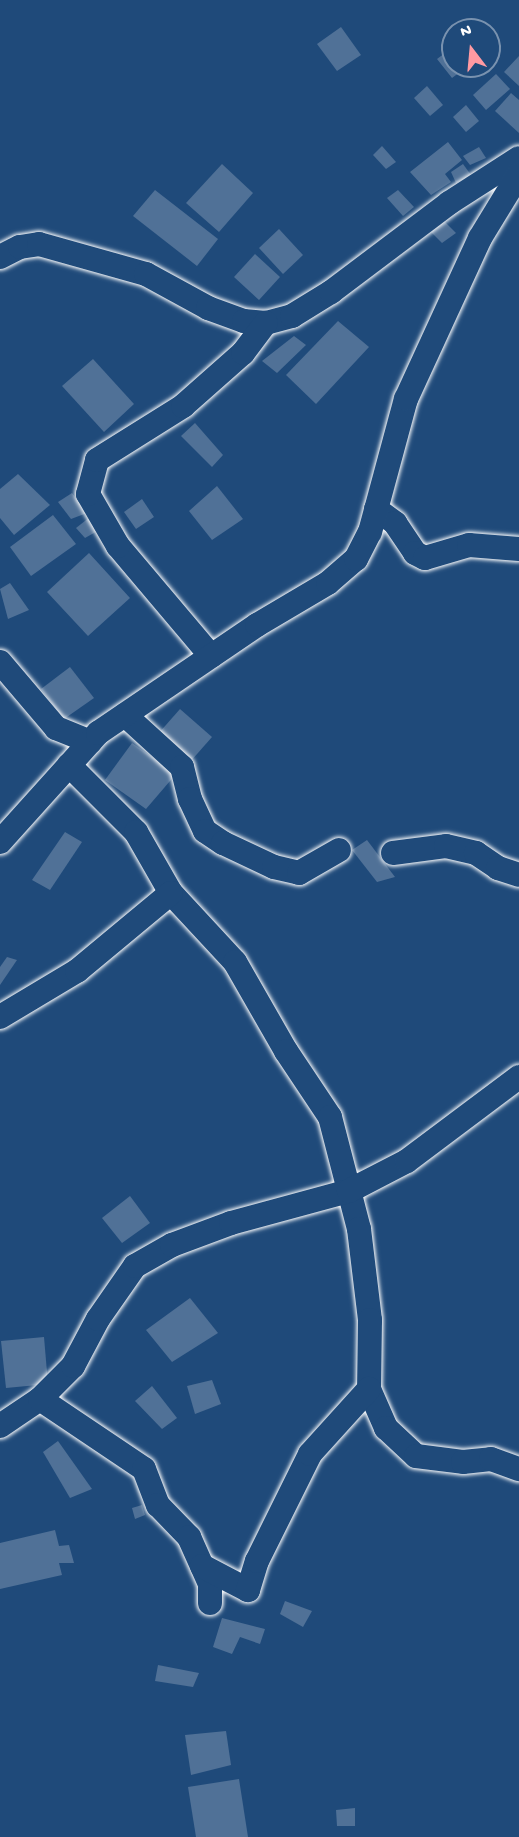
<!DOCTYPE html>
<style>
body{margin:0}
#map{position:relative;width:519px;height:1837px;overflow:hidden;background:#1f4a7a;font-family:"Gochi Hand",sans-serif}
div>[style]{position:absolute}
.building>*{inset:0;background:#507197}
.roads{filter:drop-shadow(0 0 2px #fff) drop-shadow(0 0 2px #fff)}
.street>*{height:24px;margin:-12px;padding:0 12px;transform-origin:12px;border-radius:12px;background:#1f4a7a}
span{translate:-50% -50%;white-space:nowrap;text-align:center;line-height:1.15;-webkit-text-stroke:4.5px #1f4a7a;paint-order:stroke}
.north{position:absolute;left:441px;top:18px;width:60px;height:60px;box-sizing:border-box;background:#1f4a7a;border:2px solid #7992af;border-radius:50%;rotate:344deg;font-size:16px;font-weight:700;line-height:24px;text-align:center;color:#fff}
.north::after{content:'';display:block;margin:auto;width:21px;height:27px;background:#ff9aa2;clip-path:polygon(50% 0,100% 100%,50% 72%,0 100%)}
</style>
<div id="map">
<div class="building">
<i style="clip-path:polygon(341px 27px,361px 55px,337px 71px,317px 44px)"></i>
<i style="clip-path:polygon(453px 47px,453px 66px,468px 66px,452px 78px,437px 59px)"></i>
<i style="clip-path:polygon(519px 56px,519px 86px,504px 72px)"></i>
<i style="clip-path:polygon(496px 74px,510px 89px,486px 110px,473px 95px)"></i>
<i style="clip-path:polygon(427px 86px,443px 105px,430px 116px,414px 98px)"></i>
<i style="clip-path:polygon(511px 93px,519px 100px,519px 133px,495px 111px)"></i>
<i style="clip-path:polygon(466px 105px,479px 121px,466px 132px,453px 117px)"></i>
<i style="clip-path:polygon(448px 142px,462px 160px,445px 174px,451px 182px,431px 195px,410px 172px)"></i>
<i style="clip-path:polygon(382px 146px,396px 162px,386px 169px,373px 155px)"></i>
<i style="clip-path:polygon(479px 147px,486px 158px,470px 165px,463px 156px)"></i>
<i style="clip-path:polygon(222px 164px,253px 193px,219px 232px,186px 203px)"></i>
<i style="clip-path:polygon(463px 164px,471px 175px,456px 183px,451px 172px)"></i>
<i style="clip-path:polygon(155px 190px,218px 239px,197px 266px,133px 216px)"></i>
<i style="clip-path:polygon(398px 190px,414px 207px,403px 216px,387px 198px)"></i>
<i style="clip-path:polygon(444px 221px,456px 233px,442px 243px,431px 232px)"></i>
<i style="clip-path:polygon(279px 229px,303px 255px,283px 274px,259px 248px)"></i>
<i style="clip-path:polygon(255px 254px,280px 277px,259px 300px,234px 277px)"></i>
<i style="clip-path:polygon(338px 321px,369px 347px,316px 404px,286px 375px)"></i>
<i style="clip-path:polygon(294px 336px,306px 345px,277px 373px,262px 361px)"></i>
<i style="clip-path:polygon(93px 359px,134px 404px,104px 432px,62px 386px)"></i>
<i style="clip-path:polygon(195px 423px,223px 455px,212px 467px,181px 436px)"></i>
<i style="clip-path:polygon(18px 474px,50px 505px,14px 535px,0 518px,0 489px)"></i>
<i style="clip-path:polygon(217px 486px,243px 519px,212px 540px,189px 511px)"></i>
<i style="clip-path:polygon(72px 493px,87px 513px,71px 519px,58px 502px)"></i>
<i style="clip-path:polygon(142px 499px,154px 517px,136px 529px,124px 512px)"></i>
<i style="clip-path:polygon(53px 515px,76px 544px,31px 576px,10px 547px)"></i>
<i style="clip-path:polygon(90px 517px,101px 529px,85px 538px,76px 528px)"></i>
<i style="clip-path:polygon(89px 553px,130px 598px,88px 636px,47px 592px)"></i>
<i style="clip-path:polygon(10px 583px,29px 610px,8px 619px,0 589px)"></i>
<i style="clip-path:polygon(70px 667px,94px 698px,64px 719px,41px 689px)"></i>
<i style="clip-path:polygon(180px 709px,212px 737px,190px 762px,158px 734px)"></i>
<i style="clip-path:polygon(132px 743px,176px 774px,146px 809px,105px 780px)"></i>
<i style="clip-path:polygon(65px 832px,82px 842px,50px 890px,32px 880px)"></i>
<i style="clip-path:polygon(367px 840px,395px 877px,377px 882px,352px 850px)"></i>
<i style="clip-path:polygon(7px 957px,17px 960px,0 985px,0 967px)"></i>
<i style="clip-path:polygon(130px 1196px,150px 1223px,122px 1243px,102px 1218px)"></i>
<i style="clip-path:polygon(190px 1298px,218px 1333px,172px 1362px,146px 1330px)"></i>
<i style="clip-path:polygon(44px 1337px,48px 1384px,6px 1388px,1px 1341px)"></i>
<i style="clip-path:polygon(212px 1380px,221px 1404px,195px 1414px,187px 1386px)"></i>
<i style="clip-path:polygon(152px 1386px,177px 1418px,162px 1429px,135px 1401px)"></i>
<i style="clip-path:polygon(58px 1441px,92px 1489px,70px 1498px,43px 1452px)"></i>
<i style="clip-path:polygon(142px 1505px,145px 1515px,135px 1519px,132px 1508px)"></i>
<i style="clip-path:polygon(55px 1530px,59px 1546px,69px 1545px,74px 1563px,59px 1563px,62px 1575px,0 1589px,0 1543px)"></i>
<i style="clip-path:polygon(285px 1601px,312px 1611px,303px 1627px,280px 1614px)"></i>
<i style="clip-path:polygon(222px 1618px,265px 1629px,260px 1644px,240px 1637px,232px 1654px,213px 1647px)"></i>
<i style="clip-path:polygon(158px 1665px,199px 1673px,193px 1687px,155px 1681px)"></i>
<i style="clip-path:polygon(226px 1731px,231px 1765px,191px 1775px,185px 1735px)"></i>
<i style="clip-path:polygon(239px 1779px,248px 1837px,196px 1837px,188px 1787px)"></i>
<i style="clip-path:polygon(355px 1808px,355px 1826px,337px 1826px,336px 1810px)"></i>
</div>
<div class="roads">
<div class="street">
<i style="left:0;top:257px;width:22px;rotate:-27deg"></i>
<i style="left:20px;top:247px;width:19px;rotate:-9deg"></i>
<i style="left:39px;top:244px;width:111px;rotate:15.7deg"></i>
<i style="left:146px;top:274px;width:71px;rotate:28.7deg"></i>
<i style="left:208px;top:308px;width:38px;rotate:20deg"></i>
<i style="left:244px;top:321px;width:22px;rotate:5deg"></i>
<i style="left:266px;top:323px;width:27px;rotate:-15deg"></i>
<i style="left:292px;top:316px;width:46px;rotate:-31.6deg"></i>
<i style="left:331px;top:292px;width:148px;rotate:-37deg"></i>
<i style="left:449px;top:203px;width:83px;rotate:-32.7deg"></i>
<i style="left:376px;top:509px;width:24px;rotate:36deg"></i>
<i style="left:395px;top:523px;width:36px;rotate:56deg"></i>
<i style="left:415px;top:553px;width:11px;rotate:27deg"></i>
<i style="left:425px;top:558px;width:46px;rotate:-16.5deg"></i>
<i style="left:469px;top:545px;width:50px;rotate:4.6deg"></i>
<i style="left:211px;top:656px;width:144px;rotate:-130.2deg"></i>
<i style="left:118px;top:546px;width:60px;rotate:-120deg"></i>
<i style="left:88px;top:494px;width:35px;rotate:-75deg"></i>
<i style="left:97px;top:460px;width:102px;rotate:-32.1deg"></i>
<i style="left:183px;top:406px;width:80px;rotate:-41.5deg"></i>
<i style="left:243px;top:353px;width:38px;rotate:-53deg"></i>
<i style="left:0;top:662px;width:87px;rotate:49.7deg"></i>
<i style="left:56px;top:728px;width:37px;rotate:22deg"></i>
<i style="left:125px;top:715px;width:77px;rotate:42.4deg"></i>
<i style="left:182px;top:767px;width:33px;rotate:76deg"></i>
<i style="left:190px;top:799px;width:35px;rotate:65deg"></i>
<i style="left:205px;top:831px;width:22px;rotate:34deg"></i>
<i style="left:223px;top:843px;width:56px;rotate:25.2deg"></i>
<i style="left:274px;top:867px;width:26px;rotate:13deg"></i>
<i style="left:299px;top:873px;width:46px;rotate:-29.9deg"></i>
<i style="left:69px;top:765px;width:95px;rotate:45deg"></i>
<i style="left:136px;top:832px;width:70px;rotate:60.2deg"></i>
<i style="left:171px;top:893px;width:94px;rotate:47.2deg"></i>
<i style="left:235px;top:962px;width:103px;rotate:60.2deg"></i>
<i style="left:286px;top:1051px;width:79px;rotate:56.3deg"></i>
<i style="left:330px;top:1117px;width:116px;rotate:75.5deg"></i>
<i style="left:359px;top:1229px;width:92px;rotate:83.1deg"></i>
<i style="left:370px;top:1320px;width:69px;rotate:90.8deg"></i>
<i style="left:369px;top:1389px;width:43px;rotate:66.4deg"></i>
<i style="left:386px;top:1428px;width:41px;rotate:43deg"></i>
<i style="left:416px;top:1456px;width:47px;rotate:7.3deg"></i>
<i style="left:463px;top:1462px;width:28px;rotate:-6deg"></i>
<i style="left:491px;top:1459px;width:30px;rotate:20deg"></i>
<i style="left:0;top:842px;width:147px;rotate:-48deg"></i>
<i style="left:98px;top:733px;width:192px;rotate:-34.2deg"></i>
<i style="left:257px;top:625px;width:82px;rotate:-30.6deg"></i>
<i style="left:328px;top:583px;width:37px;rotate:-41deg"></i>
<i style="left:356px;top:559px;width:30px;rotate:-63deg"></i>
<i style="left:370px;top:532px;width:138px;rotate:-74.9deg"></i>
<i style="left:406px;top:399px;width:177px;rotate:-65.3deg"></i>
<i style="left:480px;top:238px;width:75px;rotate:-58.6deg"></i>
<i style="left:393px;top:853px;width:53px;rotate:-7.5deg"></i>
<i style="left:446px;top:846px;width:31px;rotate:13deg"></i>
<i style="left:476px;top:853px;width:27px;rotate:34deg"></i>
<i style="left:498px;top:868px;width:22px;rotate:18deg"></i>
<i style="left:0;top:1017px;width:90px;rotate:-30.9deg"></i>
<i style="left:77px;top:971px;width:122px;rotate:-39.7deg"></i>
<i style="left:40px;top:1399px;width:125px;rotate:33.9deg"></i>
<i style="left:144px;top:1469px;width:39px;rotate:69deg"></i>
<i style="left:158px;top:1505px;width:45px;rotate:45.9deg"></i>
<i style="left:189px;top:1537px;width:51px;rotate:65.9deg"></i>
<i style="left:210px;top:1584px;width:19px;rotate:90deg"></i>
<i style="left:0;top:1426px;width:48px;rotate:-34deg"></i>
<i style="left:40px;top:1399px;width:47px;rotate:-45deg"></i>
<i style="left:73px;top:1366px;width:53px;rotate:-62deg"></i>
<i style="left:98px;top:1319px;width:65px;rotate:-55.1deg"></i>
<i style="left:135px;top:1266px;width:43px;rotate:-29.6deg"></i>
<i style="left:172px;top:1245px;width:63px;rotate:-20.4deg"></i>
<i style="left:231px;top:1223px;width:122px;rotate:-15.2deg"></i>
<i style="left:349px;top:1191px;width:65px;rotate:-27.3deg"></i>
<i style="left:407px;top:1161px;width:140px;rotate:-36.9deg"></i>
<i style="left:202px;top:1566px;width:52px;rotate:27.6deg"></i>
<i style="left:248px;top:1590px;width:30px;rotate:-73deg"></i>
<i style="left:257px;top:1561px;width:119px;rotate:-63.6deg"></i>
<i style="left:310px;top:1454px;width:88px;rotate:-47.8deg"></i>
</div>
</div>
<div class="north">N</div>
</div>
